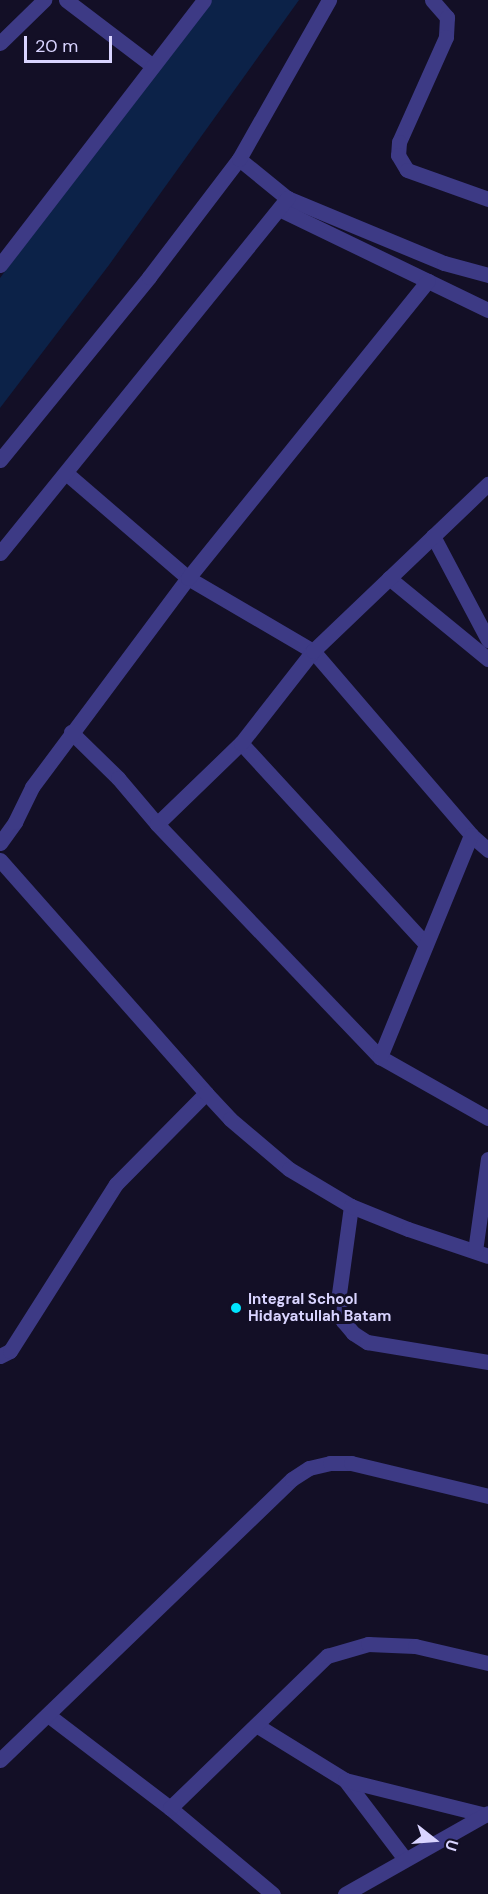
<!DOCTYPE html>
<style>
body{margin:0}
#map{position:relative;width:488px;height:1894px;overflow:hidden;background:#130f26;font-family:"DM Sans",sans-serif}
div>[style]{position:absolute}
.water>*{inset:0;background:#0c2248}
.service>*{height:15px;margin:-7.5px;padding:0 7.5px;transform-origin:7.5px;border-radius:7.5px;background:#3d3a85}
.minor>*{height:15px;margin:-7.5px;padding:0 7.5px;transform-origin:7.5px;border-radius:7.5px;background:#3d3a85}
.tertiary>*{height:15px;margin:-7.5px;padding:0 7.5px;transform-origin:7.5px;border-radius:7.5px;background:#3d3a85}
.dots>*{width:16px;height:16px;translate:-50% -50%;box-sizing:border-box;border:3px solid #130f26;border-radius:50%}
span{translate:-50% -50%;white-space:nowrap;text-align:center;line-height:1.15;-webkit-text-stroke:6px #130f26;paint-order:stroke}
.poi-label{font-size:15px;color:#d9d4ff;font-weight:700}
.left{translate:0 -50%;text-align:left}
.north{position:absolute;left:404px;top:1810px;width:60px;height:60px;-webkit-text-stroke:4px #130f26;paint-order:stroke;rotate:107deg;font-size:16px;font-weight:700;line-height:24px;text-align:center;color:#d9d4ff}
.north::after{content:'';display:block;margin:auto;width:21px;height:27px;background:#d9d4ff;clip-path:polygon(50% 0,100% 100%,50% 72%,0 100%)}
.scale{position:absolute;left:24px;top:36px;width:88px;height:27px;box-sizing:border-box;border:3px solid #d9d4ff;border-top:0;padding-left:8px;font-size:18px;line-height:21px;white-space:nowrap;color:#d9d4ff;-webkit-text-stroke:4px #130f26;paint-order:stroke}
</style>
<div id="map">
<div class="water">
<i style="clip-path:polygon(210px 0,299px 0,109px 265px,0 408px,0 278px)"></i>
</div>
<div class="service">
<i style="left:432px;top:0;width:23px;rotate:49deg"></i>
<i style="left:447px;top:17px;width:20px;rotate:93deg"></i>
<i style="left:446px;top:37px;width:115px;rotate:114.1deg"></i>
<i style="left:399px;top:142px;width:13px;rotate:94deg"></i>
<i style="left:398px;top:155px;width:17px;rotate:59deg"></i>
<i style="left:407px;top:170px;width:86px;rotate:19.7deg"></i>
<i style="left:351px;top:1206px;width:96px;rotate:97.8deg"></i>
<i style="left:338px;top:1301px;width:21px;rotate:76deg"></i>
<i style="left:343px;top:1321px;width:16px;rotate:50deg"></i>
<i style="left:353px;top:1333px;width:17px;rotate:33deg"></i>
<i style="left:367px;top:1342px;width:123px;rotate:9.4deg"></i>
<i style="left:0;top:1356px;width:11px;rotate:-27deg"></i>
<i style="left:10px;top:1351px;width:198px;rotate:-57.6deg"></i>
<i style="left:116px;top:1184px;width:128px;rotate:-45.3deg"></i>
</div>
<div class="minor">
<i style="left:66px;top:0;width:109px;rotate:37.2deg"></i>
<i style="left:0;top:43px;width:62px;rotate:-44.3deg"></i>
<i style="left:239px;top:159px;width:62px;rotate:39.1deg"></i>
<i style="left:287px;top:198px;width:170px;rotate:22.5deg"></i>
<i style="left:444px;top:263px;width:46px;rotate:15.3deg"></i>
<i style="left:279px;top:209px;width:232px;rotate:25.8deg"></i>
<i style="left:0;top:265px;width:334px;rotate:-52.4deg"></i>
<i style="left:66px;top:473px;width:161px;rotate:40.7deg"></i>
<i style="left:188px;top:578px;width:145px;rotate:30.3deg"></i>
<i style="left:313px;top:651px;width:243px;rotate:49.3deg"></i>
<i style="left:471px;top:835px;width:23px;rotate:41deg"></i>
<i style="left:433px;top:536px;width:118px;rotate:62.1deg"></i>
<i style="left:0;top:553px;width:457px;rotate:-51deg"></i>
<i style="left:389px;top:578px;width:128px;rotate:39.3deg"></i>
<i style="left:71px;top:732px;width:66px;rotate:44.4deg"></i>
<i style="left:118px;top:778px;width:60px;rotate:49.7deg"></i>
<i style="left:157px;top:824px;width:323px;rotate:46.3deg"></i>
<i style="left:380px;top:1057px;width:124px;rotate:29.5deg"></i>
<i style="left:241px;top:743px;width:273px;rotate:47.4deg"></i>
<i style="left:157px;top:824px;width:117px;rotate:-44deg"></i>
<i style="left:241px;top:743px;width:117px;rotate:-52deg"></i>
<i style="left:313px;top:651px;width:242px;rotate:-43.7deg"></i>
<i style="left:0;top:843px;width:26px;rotate:-54deg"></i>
<i style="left:15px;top:822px;width:39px;rotate:-64deg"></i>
<i style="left:32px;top:787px;width:261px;rotate:-53.3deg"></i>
<i style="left:188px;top:578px;width:382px;rotate:-51.1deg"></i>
<i style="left:0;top:860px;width:311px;rotate:48.5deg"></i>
<i style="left:206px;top:1093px;width:35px;rotate:47deg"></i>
<i style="left:230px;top:1119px;width:77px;rotate:40.3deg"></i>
<i style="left:289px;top:1169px;width:72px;rotate:30.8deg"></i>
<i style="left:351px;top:1206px;width:61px;rotate:22deg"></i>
<i style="left:408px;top:1229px;width:84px;rotate:18.6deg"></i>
<i style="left:380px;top:1057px;width:240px;rotate:-67.7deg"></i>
<i style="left:475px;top:1251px;width:93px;rotate:-82deg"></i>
<i style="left:48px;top:1715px;width:153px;rotate:37.3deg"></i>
<i style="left:170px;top:1808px;width:134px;rotate:39.9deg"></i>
<i style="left:256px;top:1725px;width:105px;rotate:31.7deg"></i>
<i style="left:345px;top:1780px;width:99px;rotate:52.8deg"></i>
<i style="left:0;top:1760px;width:405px;rotate:-43.9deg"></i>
<i style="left:292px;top:1479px;width:20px;rotate:-33deg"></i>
<i style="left:309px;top:1468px;width:22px;rotate:-13deg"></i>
<i style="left:330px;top:1463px;width:21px"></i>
<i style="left:351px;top:1463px;width:141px;rotate:13.5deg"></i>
<i style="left:345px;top:1780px;width:144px;rotate:14deg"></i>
<i style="left:170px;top:1808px;width:219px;rotate:-44.1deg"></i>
<i style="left:327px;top:1656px;width:43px;rotate:-16.3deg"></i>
<i style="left:368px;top:1644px;width:47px;rotate:2.4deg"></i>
<i style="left:415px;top:1646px;width:75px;rotate:13.1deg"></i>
<i style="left:345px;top:1894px;width:164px;rotate:-29.5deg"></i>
</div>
<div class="tertiary">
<i style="left:0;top:460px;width:236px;rotate:-50.8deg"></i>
<i style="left:149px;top:277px;width:148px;rotate:-52.7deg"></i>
<i style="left:239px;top:159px;width:183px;rotate:-60.5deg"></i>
</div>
<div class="dots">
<i style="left:236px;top:1308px;background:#00e5ff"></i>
</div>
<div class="poi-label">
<span class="left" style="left:248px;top:1308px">Integral School<br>Hidayatullah Batam</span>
</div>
<div class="north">U</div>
<div class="scale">20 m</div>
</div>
